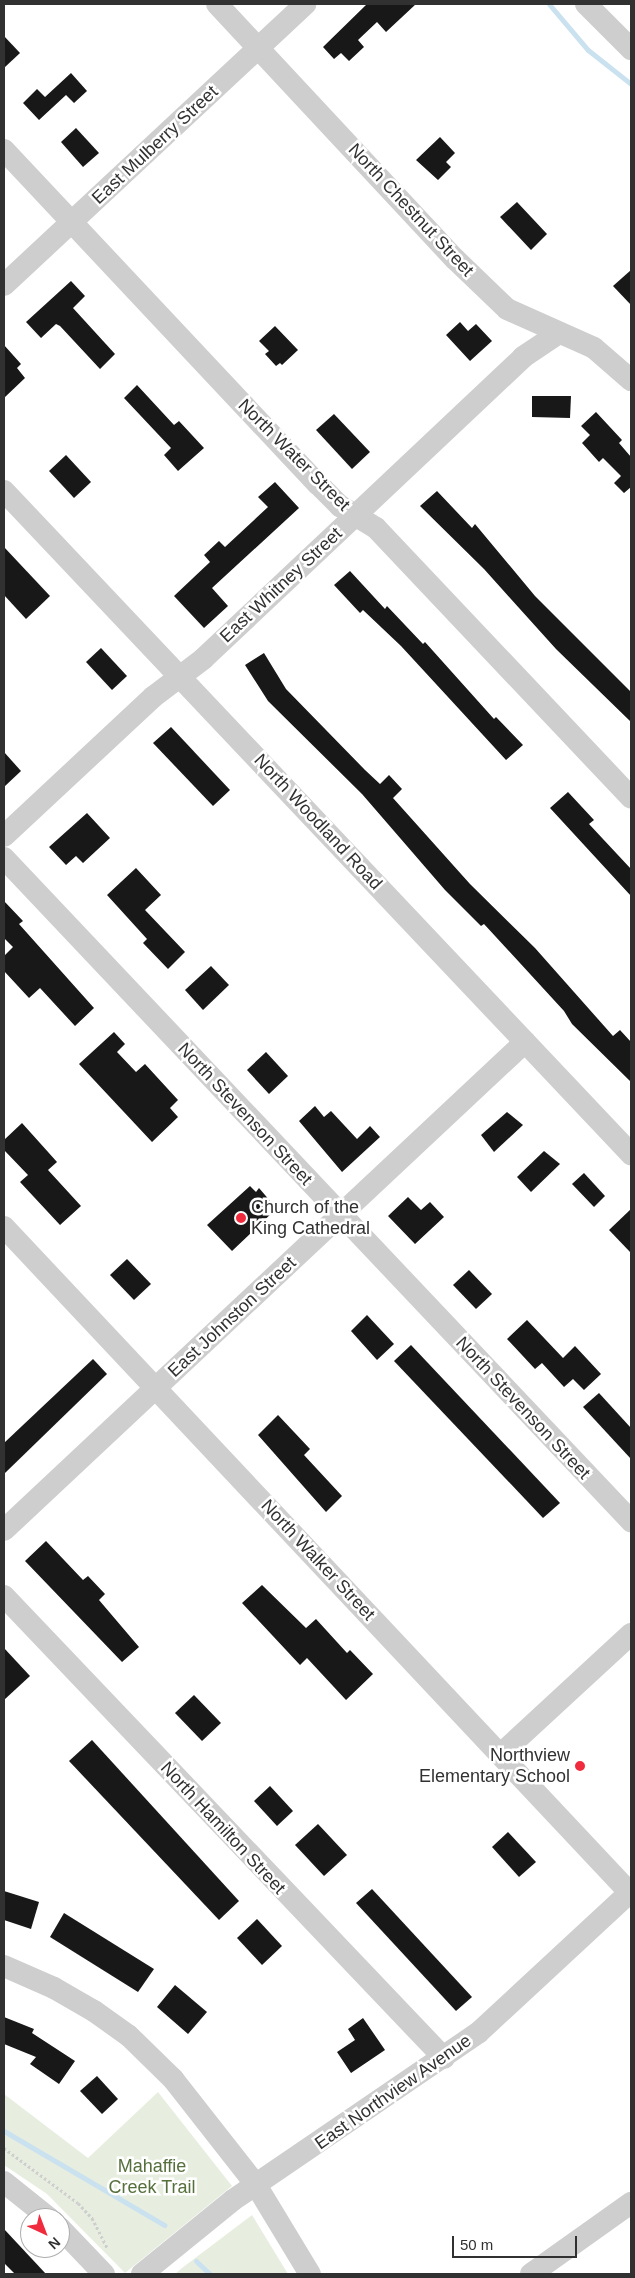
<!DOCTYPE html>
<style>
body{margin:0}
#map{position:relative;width:635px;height:2278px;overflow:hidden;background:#fff;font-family:Arial,sans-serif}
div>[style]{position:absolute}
.green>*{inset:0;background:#e7eedf}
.stream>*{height:5px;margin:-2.5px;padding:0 2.5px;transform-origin:2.5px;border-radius:2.5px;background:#cae1ef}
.building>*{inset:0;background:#181818}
.path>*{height:3px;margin-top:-1.5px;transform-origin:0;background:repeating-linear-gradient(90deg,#cecece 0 2.5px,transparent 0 5px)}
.minor>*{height:22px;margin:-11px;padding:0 11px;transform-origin:11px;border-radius:11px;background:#cecece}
.dots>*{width:14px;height:14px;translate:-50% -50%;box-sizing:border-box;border:2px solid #fff;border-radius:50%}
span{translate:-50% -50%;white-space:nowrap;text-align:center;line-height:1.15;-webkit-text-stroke:5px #fff;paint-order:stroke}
.street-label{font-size:18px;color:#313131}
.poi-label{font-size:18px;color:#313131}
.left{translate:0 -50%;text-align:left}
.right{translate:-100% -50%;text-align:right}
.park-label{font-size:18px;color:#55703b}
.frame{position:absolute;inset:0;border:5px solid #313131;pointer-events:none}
.north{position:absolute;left:20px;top:2208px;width:50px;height:50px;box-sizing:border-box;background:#fff;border:1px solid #adadad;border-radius:50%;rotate:137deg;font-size:14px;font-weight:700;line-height:20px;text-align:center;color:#313131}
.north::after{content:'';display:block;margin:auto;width:18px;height:22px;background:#f02b3d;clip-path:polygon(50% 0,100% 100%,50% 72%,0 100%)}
.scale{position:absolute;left:452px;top:2236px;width:125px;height:22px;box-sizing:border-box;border:2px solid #313131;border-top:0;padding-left:6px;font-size:15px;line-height:18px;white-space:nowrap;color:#313131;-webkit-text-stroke:4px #fff;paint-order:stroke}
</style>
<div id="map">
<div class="green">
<i style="clip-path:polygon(158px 2092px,232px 2186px,125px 2273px,47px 2194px,4px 2165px,4px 2094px,88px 2158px)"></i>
<i style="clip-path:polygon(252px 2215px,288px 2274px,175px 2274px,182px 2268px)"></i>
</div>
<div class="stream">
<i style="left:549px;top:4px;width:60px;rotate:49.7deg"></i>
<i style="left:588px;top:50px;width:55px;rotate:38.3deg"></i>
<i style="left:4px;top:2131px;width:186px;rotate:30.4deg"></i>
<i style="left:196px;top:2261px;width:19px;rotate:43deg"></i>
</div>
<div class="building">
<i style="clip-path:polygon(367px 4px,416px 4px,386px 32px,377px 22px,358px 40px,364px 47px,349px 61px,341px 53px,334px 59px,323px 47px)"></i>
<i style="clip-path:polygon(4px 36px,20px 53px,4px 68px)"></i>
<i style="clip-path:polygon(71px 73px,87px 91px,74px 103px,66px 95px,39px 120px,23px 103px,37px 89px,45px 97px)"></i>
<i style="clip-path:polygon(76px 128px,99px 153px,83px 167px,61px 142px)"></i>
<i style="clip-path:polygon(440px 137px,455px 153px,446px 162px,451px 167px,438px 180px,416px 160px)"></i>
<i style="clip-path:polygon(517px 202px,547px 234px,531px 250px,500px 217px)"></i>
<i style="clip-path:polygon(631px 270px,631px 305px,613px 286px)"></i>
<i style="clip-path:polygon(71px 281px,85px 296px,73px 308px,115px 354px,100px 369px,60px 326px,56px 324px,41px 338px,26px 322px)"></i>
<i style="clip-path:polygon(460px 322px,468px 331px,476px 324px,492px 341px,470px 361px,446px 335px)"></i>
<i style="clip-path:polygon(275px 326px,298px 350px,282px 365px,280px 363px,276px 366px,265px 354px,269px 351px,259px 341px)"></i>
<i style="clip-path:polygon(4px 345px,21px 364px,17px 368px,25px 378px,4px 398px)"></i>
<i style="clip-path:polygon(137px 385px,174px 425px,179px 421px,204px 448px,178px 471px,164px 455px,171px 448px,124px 398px)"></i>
<i style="clip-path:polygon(532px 396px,571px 396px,570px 418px,532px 417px)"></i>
<i style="clip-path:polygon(596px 412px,622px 440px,619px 443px,631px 457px,631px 487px,624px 493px,614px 483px,621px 476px,603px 458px,599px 462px,582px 443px,590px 435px,581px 426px)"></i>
<i style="clip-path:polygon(334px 414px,370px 452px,352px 469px,316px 430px)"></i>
<i style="clip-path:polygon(66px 455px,91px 482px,74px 498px,49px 471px)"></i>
<i style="clip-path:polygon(275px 482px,299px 508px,212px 588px,228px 606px,204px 628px,174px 596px,210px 562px,204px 555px,219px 541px,225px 547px,268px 507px,258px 497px)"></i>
<i style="clip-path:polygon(437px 491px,472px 528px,475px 524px,535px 596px,631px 692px,631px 722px,556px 649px,484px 569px,420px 506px)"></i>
<i style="clip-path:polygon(4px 547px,50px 596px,26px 619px,4px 595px)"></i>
<i style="clip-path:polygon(350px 571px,385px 609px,387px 606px,423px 644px,425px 642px,494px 719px,496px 717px,523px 745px,506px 760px,401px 646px,363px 610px,360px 613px,334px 585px)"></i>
<i style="clip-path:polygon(101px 648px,127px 676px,112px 690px,86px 662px)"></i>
<i style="clip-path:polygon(264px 653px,286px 689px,365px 770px,380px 784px,389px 775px,402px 789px,393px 798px,470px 884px,535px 948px,613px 1036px,620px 1030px,631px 1042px,631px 1082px,572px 1024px,564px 1011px,484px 924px,481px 926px,445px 890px,362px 794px,268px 701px,245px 665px)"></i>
<i style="clip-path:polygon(171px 727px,230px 790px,213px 806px,153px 743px)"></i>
<i style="clip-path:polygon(4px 752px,21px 771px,4px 787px)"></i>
<i style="clip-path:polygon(568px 792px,594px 820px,589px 824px,631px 869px,631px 896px,550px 808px)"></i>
<i style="clip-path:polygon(87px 813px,110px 838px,83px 863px,76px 856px,66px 865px,49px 847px)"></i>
<i style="clip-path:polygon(136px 868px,161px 895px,145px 910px,185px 952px,168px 969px,143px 943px,147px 939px,107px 895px)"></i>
<i style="clip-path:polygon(4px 901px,23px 921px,19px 924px,94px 1008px,75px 1026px,40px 988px,29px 998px,4px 971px,4px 956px,13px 947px,4px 938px)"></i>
<i style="clip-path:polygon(211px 966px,229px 985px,203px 1010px,185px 990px)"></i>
<i style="clip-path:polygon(114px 1032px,125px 1044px,117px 1052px,136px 1072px,145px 1064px,178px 1100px,170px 1108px,178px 1117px,152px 1142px,79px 1064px)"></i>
<i style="clip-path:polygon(266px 1052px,288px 1076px,269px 1094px,247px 1070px)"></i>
<i style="clip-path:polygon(315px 1106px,324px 1117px,331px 1111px,357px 1139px,370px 1126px,380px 1137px,342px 1172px,299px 1121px)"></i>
<i style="clip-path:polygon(507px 1112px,523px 1125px,494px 1152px,481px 1135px)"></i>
<i style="clip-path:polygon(22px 1123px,57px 1162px,48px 1170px,81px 1206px,60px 1225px,20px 1182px,28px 1175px,4px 1150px,4px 1140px)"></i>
<i style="clip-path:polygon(544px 1151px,560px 1164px,531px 1192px,517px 1177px)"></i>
<i style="clip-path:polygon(584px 1173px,605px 1196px,594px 1207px,572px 1184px)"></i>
<i style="clip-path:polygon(250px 1186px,256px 1192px,259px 1188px,271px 1202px,268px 1205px,274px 1211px,232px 1251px,207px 1225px)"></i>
<i style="clip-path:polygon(408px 1197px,421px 1210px,430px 1202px,444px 1217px,415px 1244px,388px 1216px)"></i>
<i style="clip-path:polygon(631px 1209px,631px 1253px,609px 1230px)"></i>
<i style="clip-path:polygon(127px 1259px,151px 1284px,134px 1300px,110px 1275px)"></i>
<i style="clip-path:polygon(469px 1270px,492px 1294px,476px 1309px,453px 1285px)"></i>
<i style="clip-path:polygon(367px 1315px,394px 1344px,377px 1360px,351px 1331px)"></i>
<i style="clip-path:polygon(527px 1320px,563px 1358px,575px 1346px,601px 1374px,584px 1390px,573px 1379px,564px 1387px,542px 1363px,535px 1369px,507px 1339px)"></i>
<i style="clip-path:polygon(411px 1345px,560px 1503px,543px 1518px,394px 1361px)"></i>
<i style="clip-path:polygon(93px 1359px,107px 1374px,4px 1474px,4px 1443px)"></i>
<i style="clip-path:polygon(599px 1393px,631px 1428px,631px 1459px,583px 1407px)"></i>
<i style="clip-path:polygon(278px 1415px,310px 1449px,304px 1455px,342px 1496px,326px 1512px,258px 1435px)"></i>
<i style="clip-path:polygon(46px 1541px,83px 1580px,88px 1576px,105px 1594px,99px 1600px,139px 1647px,122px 1662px,25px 1561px)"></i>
<i style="clip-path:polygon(262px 1585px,306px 1628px,316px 1619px,347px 1653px,350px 1650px,373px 1674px,346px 1700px,307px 1658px,300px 1665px,242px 1603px)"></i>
<i style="clip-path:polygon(4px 1648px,30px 1676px,4px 1700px)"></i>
<i style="clip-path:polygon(194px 1695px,221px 1723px,202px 1741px,175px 1713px)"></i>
<i style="clip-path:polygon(92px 1740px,239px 1901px,219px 1920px,69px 1761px)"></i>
<i style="clip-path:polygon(270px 1786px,293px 1811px,277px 1826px,254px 1801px)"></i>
<i style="clip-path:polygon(318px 1824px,347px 1855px,324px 1876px,295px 1845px)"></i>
<i style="clip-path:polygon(508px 1832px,536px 1862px,519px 1877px,492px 1847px)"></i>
<i style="clip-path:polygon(372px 1889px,472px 1997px,456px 2011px,356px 1903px)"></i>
<i style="clip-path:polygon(4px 1891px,39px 1902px,31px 1929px,4px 1920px)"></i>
<i style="clip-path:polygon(64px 1913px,154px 1969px,138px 1992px,50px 1937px)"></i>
<i style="clip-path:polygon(257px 1919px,282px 1946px,262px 1965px,237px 1938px)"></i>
<i style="clip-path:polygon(175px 1985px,207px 2012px,188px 2034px,157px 2007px)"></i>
<i style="clip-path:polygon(4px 2017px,34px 2029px,32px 2033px,75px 2061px,59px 2084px,30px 2064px,36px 2057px,4px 2044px)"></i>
<i style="clip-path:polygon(363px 2018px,385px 2050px,351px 2073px,337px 2052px,355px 2040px,348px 2029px)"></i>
<i style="clip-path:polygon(97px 2076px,118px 2099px,102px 2114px,80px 2091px)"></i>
<i style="clip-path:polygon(4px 2229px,46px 2274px,15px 2274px,4px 2263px)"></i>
</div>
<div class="path">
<i style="left:4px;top:2148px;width:92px;rotate:36.6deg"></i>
<i style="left:78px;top:2203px;width:21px;rotate:47deg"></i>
<i style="left:92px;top:2218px;width:34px;rotate:63deg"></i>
</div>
<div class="minor">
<i style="left:217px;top:4px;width:349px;rotate:47deg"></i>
<i style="left:455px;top:259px;width:72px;rotate:43.9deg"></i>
<i style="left:507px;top:309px;width:95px;rotate:24.1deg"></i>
<i style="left:594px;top:348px;width:49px;rotate:40.9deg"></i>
<i style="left:586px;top:4px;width:64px;rotate:45deg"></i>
<i style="left:4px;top:150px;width:458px;rotate:46.8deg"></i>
<i style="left:318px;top:484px;width:31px;rotate:45deg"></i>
<i style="left:340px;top:506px;width:42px;rotate:31.4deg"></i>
<i style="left:376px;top:528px;width:371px;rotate:46.6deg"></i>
<i style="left:4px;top:285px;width:412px;rotate:-43deg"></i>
<i style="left:4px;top:491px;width:913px;rotate:46.6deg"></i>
<i style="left:4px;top:836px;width:204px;rotate:-43deg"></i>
<i style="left:153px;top:697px;width:63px;rotate:-37.2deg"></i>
<i style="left:203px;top:659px;width:440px;rotate:-43.3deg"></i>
<i style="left:523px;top:357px;width:43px;rotate:-33.7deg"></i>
<i style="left:4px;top:858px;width:913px;rotate:46.6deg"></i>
<i style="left:4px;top:1227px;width:915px;rotate:46.77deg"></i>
<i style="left:4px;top:1530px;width:714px;rotate:-43.13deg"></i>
<i style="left:4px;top:1596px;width:638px;rotate:46.4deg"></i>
<i style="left:502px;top:1753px;width:176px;rotate:-42.7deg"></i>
<i style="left:4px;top:1966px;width:55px;rotate:23.7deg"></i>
<i style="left:54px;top:1988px;width:46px;rotate:29.9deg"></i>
<i style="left:94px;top:2011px;width:43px;rotate:35.5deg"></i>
<i style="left:129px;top:2036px;width:62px;rotate:44.3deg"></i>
<i style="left:173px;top:2079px;width:135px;rotate:51.9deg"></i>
<i style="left:256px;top:2185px;width:104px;rotate:58.8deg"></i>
<i style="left:4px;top:2182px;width:58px;rotate:38.7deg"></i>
<i style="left:60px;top:2228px;width:64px;rotate:46.3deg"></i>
<i style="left:142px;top:2274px;width:117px;rotate:-39.1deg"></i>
<i style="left:233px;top:2200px;width:297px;rotate:-34.3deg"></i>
<i style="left:478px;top:2033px;width:207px;rotate:-42.8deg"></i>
<i style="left:531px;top:2274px;width:123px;rotate:-35.4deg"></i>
</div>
<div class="dots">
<i style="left:241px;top:1218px;background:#f02b3d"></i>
<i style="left:580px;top:1766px;background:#f02b3d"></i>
</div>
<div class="street-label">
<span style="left:155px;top:145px;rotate:-43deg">East Mulberry Street</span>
<span style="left:411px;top:210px;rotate:47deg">North Chestnut Street</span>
<span style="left:294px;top:455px;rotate:45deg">North Water Street</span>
<span style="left:281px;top:585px;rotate:-43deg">East Whitney Street</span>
<span style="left:318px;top:822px;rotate:47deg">North Woodland Road</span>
<span style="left:245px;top:1114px;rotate:47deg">North Stevenson Street</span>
<span style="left:232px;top:1317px;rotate:-43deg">East Johnston Street</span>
<span style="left:523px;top:1408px;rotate:47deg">North Stevenson Street</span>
<span style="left:318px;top:1560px;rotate:47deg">North Walker Street</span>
<span style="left:223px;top:1828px;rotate:47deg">North Hamilton Street</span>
<span style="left:393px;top:2092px;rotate:-35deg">East Northview Avenue</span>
</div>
<div class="poi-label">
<span class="left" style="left:251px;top:1218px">Church of the<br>King Cathedral</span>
<span class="right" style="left:570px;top:1766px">Northview<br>Elementary School</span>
</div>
<div class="park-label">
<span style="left:152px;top:2177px">Mahaffie<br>Creek Trail</span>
</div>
<div class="frame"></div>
<div class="north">N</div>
<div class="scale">50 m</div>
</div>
